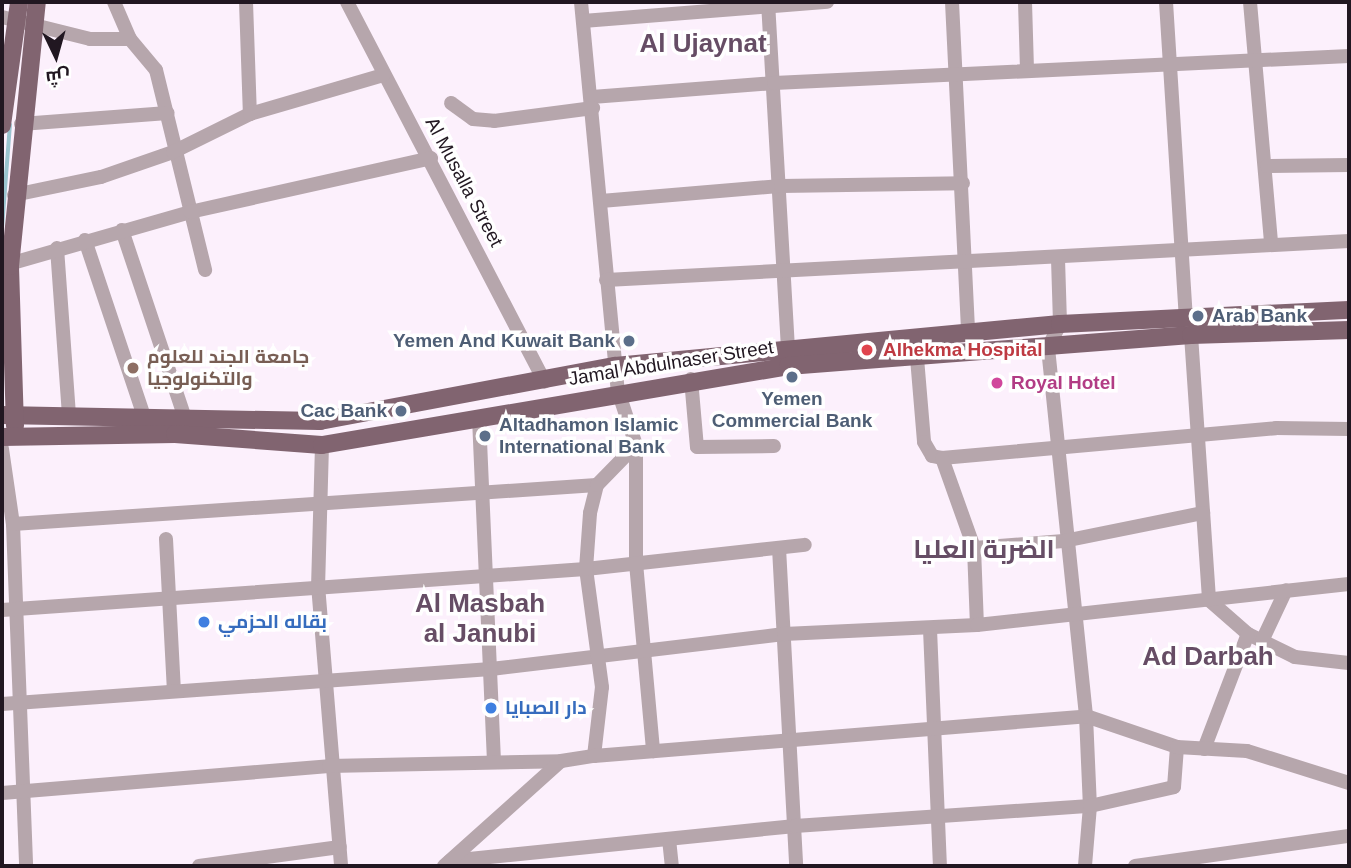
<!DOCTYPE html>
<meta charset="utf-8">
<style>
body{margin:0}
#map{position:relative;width:1351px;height:868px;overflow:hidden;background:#fcf0fc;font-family:Arial,Cairo,sans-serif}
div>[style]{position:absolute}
.stream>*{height:3.5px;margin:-1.75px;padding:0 1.75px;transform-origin:1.75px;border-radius:1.75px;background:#9ac4cf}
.minor>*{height:14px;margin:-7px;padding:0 7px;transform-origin:7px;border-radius:7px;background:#b6a6ac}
.major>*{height:18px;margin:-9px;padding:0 9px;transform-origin:9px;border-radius:9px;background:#816470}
.dots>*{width:19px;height:19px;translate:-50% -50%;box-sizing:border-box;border:4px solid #fff;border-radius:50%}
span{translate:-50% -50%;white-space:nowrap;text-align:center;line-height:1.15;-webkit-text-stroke:7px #fff;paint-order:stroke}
.street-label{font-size:19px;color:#211721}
.service-label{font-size:19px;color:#4e5e75;font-weight:700}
.left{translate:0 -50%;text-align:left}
.right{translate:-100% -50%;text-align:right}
.health-label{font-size:19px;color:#be3a42;font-weight:700}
.education-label{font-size:19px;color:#785e54;font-weight:700}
.hotel-label{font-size:19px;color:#b23c85;font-weight:700}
.shop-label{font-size:19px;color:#366cbe;font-weight:700}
.district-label{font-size:26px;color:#664d65;font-weight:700}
.frame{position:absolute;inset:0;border:4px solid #211721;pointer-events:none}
.north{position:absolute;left:21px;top:21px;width:70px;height:70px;-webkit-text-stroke:5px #fff;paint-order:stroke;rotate:175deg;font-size:19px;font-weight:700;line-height:28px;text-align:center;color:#211721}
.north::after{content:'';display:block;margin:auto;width:24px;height:32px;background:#211721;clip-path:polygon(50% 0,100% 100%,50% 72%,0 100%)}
</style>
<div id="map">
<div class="stream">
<i style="left:2px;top:228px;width:103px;rotate:-85.6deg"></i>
</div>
<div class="minor">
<i style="left:114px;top:2px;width:40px;rotate:66.6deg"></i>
<i style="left:130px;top:39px;width:40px;rotate:50deg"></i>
<i style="left:156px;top:70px;width:206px;rotate:76.2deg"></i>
<i style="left:246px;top:2px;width:112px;rotate:88deg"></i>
<i style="left:347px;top:2px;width:428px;rotate:62.5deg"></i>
<i style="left:581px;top:2px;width:391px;rotate:84.6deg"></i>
<i style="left:618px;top:391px;width:57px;rotate:71.6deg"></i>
<i style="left:636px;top:445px;width:118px;rotate:90deg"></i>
<i style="left:636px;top:563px;width:189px;rotate:84.8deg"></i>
<i style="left:768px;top:2px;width:348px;rotate:86.7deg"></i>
<i style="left:952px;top:2px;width:330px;rotate:87.2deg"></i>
<i style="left:1025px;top:2px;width:68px;rotate:88.3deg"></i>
<i style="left:1166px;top:2px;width:315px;rotate:86.4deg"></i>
<i style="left:1250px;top:2px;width:242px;rotate:85deg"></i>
<i style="left:2px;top:17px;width:91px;rotate:14deg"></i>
<i style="left:90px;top:39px;width:40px"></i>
<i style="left:583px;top:21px;width:245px;rotate:-4.5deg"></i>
<i style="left:592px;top:97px;width:183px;rotate:-4.4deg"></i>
<i style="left:774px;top:83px;width:576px;rotate:-2.69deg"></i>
<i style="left:451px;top:103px;width:27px;rotate:36deg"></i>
<i style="left:473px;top:119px;width:21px;rotate:5deg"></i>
<i style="left:494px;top:121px;width:100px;rotate:-7.5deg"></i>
<i style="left:21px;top:124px;width:147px;rotate:-4.3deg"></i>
<i style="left:1267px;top:166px;width:82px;rotate:-0.7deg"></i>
<i style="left:14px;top:195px;width:89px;rotate:-11.7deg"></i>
<i style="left:101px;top:177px;width:76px;rotate:-19.1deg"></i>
<i style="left:173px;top:152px;width:86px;rotate:-26.3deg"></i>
<i style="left:250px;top:114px;width:139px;rotate:-16.3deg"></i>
<i style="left:601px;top:201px;width:181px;rotate:-4.8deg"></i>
<i style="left:781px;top:186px;width:182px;rotate:-0.9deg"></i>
<i style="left:122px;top:230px;width:198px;rotate:71.5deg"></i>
<i style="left:85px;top:240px;width:186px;rotate:71.5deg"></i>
<i style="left:57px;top:248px;width:168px;rotate:85.9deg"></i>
<i style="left:1058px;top:259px;width:65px;rotate:88.2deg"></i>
<i style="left:1060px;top:324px;width:27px;rotate:117deg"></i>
<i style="left:1048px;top:348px;width:370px;rotate:84.1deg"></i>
<i style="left:1086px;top:716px;width:90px;rotate:87.5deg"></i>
<i style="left:1090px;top:806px;width:60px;rotate:94.8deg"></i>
<i style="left:2px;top:266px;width:196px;rotate:-16deg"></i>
<i style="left:190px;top:212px;width:247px;rotate:-12.6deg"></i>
<i style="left:606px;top:280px;width:744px;rotate:-3deg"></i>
<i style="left:1191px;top:335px;width:266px;rotate:86.1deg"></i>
<i style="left:1209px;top:600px;width:52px;rotate:41.1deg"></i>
<i style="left:1248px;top:634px;width:52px;rotate:26.1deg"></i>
<i style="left:1295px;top:657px;width:54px;rotate:6.3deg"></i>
<i style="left:917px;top:358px;width:84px;rotate:85.2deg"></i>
<i style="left:924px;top:442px;width:16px;rotate:60deg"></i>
<i style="left:932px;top:456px;width:10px;rotate:11deg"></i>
<i style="left:942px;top:458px;width:335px;rotate:-5.1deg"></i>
<i style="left:1276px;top:428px;width:73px;rotate:0.8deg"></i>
<i style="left:691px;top:379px;width:68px;rotate:85deg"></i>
<i style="left:697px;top:447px;width:77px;rotate:-0.7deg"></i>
<i style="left:479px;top:418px;width:343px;rotate:87.5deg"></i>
<i style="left:322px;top:445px;width:140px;rotate:91.6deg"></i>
<i style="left:318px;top:585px;width:282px;rotate:85.3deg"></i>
<i style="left:2px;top:449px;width:76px;rotate:81.7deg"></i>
<i style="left:13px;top:524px;width:342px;rotate:87.8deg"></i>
<i style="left:942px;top:458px;width:96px;rotate:70.4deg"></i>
<i style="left:974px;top:548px;width:77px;rotate:87.8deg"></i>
<i style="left:13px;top:524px;width:585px;rotate:-3.82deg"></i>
<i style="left:166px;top:539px;width:151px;rotate:87deg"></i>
<i style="left:779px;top:548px;width:318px;rotate:86.9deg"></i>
<i style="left:974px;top:548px;width:90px;rotate:-4.4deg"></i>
<i style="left:1064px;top:541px;width:142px;rotate:-11.4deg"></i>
<i style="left:2px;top:610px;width:585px;rotate:-4.02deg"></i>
<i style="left:586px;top:569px;width:220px;rotate:-6.3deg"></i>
<i style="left:930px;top:629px;width:237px;rotate:87.6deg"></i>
<i style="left:1262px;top:641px;width:56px;rotate:-64.8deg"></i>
<i style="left:2px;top:704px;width:490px;rotate:-4.1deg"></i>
<i style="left:491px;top:669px;width:295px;rotate:-6.8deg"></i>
<i style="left:784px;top:634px;width:193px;rotate:-2.7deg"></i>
<i style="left:977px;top:625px;width:374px;rotate:-6.3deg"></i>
<i style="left:1204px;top:749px;width:123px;rotate:-69.1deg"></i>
<i style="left:594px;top:756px;width:69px;rotate:-83.4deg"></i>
<i style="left:602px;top:687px;width:119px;rotate:-97.7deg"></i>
<i style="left:586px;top:569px;width:56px;rotate:-85.9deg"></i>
<i style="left:590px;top:513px;width:29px;rotate:-76deg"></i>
<i style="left:597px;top:485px;width:56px;rotate:-45.7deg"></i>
<i style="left:2px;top:793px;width:328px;rotate:-4.7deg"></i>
<i style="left:329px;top:766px;width:232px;rotate:-1.2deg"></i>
<i style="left:669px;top:839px;width:27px;rotate:84deg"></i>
<i style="left:450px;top:861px;width:347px;rotate:-5.8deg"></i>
<i style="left:795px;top:826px;width:296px;rotate:-3.9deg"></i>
<i style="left:1090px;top:806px;width:86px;rotate:-12.7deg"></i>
<i style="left:1174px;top:787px;width:40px;rotate:-85.7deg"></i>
<i style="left:199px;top:866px;width:142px;rotate:-7.7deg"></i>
<i style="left:444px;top:866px;width:157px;rotate:-41.9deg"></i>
<i style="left:561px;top:761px;width:33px;rotate:-9deg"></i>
<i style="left:594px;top:756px;width:494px;rotate:-4.6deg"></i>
<i style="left:1086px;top:716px;width:96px;rotate:18.8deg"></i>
<i style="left:1177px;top:747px;width:70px;rotate:3.3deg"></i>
<i style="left:1247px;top:751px;width:107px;rotate:17.4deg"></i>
<i style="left:1135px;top:866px;width:216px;rotate:-8deg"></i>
</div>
<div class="major">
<i style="left:2px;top:125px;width:124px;rotate:-82.1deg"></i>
<i style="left:2px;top:415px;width:318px;rotate:1.1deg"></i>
<i style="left:320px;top:421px;width:300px;rotate:-10.6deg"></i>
<i style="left:615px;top:366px;width:447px;rotate:-5.4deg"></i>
<i style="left:1060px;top:324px;width:289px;rotate:-2.8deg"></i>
<i style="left:15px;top:426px;width:160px;rotate:-91.8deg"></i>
<i style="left:10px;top:266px;width:265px;rotate:-84.2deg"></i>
<i style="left:2px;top:437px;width:173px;rotate:-1deg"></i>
<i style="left:175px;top:434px;width:147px;rotate:4.3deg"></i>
<i style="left:322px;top:445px;width:473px;rotate:-9.6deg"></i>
<i style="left:788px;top:366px;width:404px;rotate:-4.4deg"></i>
<i style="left:1191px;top:335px;width:158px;rotate:-1.8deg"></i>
</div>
<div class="dots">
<i style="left:1198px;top:316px;background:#5c6f8a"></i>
<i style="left:629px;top:341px;background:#5c6f8a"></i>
<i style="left:867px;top:350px;background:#e0444e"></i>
<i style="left:133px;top:368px;background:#8d6e63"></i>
<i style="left:792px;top:377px;background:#5c6f8a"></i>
<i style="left:997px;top:383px;background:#d1479c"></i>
<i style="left:401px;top:411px;background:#5c6f8a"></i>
<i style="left:485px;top:436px;background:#5c6f8a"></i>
<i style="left:204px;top:622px;background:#3f7fe0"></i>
<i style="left:491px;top:708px;background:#3f7fe0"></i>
</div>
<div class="street-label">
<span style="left:464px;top:182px;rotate:62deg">Al Musalla Street</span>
<span style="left:671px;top:363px;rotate:-9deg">Jamal Abdulnaser Street</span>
</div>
<div class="service-label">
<span class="left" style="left:1212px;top:316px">Arab Bank</span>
<span class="right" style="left:615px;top:341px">Yemen And Kuwait Bank</span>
<span style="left:792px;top:410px">Yemen<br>Commercial Bank</span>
<span class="right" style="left:387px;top:411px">Cac Bank</span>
<span class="left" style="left:499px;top:436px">Altadhamon Islamic<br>International Bank</span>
</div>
<div class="health-label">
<span class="left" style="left:883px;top:350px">Alhekma Hospital</span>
</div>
<div class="education-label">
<span class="left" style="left:147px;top:368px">جامعة الجند للعلوم<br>والتكنولوجيا</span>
</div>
<div class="hotel-label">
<span class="left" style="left:1011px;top:383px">Royal Hotel</span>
</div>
<div class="shop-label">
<span class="left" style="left:218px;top:622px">بقاله الحزمي</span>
<span class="left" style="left:505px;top:708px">دار الصبايا</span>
</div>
<div class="district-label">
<span style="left:703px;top:44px">Al Ujaynat</span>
<span style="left:984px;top:550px">الضربة العليا</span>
<span style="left:480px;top:619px">Al Masbah<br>al Janubi</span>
<span style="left:1208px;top:657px">Ad Darbah</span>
</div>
<div class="frame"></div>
<div class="north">ش</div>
</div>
